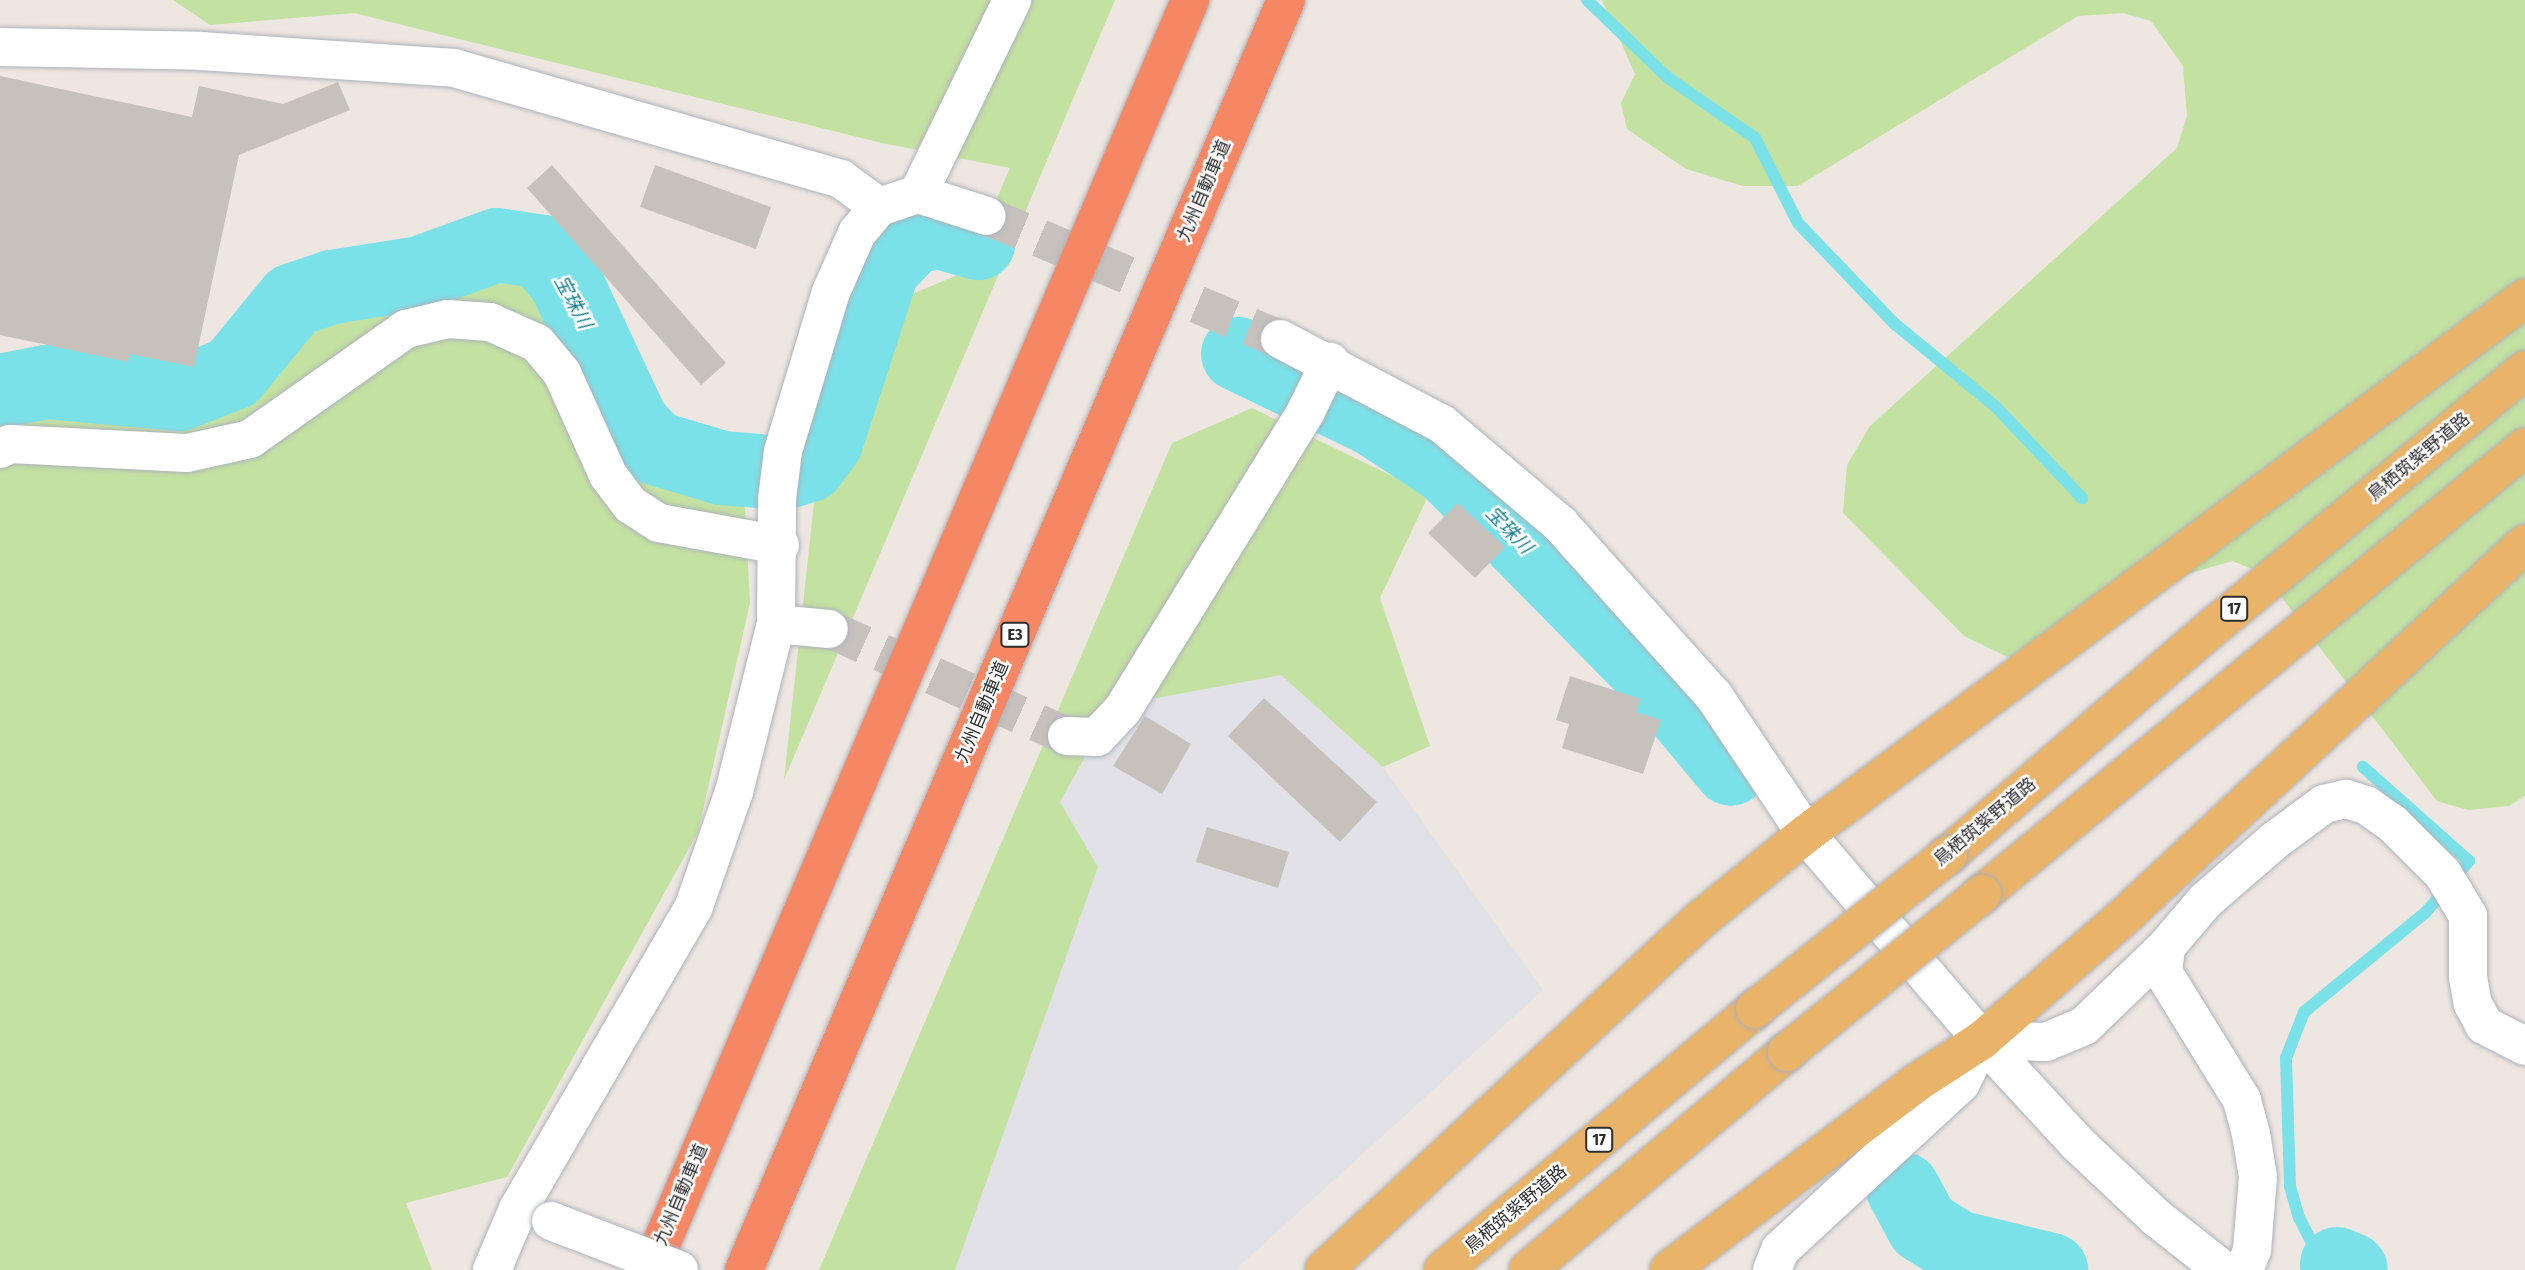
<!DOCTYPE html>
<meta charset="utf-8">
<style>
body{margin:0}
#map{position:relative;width:2525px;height:1270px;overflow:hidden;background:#eee6e1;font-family:"Fira Sans Condensed","Noto Sans JP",sans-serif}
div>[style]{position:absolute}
.industrial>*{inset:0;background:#e1e1e7}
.green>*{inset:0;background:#c3e1a1}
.stream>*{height:12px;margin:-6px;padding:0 6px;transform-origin:6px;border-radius:6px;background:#7be1e9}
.river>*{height:74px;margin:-37px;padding:0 37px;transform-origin:37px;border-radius:37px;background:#7be1e9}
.building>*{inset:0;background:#c7c1bc}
.minor-tunnel>*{height:38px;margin-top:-19px;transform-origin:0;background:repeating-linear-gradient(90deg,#c7c1bd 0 38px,transparent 0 57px)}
.roads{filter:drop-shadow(0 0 2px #adb2b9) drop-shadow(0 0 2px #adb2b9)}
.minor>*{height:38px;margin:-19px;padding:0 19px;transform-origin:19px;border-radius:19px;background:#fff}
.major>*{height:38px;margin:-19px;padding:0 19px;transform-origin:19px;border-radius:19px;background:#e9b36a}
.highway>*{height:38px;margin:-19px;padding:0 19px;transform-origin:19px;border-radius:19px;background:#f58765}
.bridges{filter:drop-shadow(0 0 2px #adb2b9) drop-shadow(0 0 2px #adb2b9)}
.minor-bridge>*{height:38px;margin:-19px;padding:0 19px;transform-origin:19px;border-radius:19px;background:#fff}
.major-bridge>*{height:38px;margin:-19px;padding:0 19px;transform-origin:19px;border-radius:19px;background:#e9b36a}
span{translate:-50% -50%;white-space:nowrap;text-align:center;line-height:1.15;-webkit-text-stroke:5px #fff;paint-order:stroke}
.shield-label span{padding:2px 5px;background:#fff;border:2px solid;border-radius:5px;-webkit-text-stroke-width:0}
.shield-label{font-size:16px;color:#2d2d2d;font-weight:700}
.street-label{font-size:18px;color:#2d2d2d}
.water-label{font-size:19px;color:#168092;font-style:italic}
</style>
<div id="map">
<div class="industrial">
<i style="clip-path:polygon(1281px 675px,1383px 767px,1543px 990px,1235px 1270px,955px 1270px,1098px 867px,1060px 802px,1113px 706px)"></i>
</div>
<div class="green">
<i style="clip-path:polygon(173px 0,1115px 0,784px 780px,815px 493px,907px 296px,965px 272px,1010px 168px,882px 143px,354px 13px,210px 25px)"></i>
<i style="clip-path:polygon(1602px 0,2525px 0,2525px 796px,2509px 806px,2468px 810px,2437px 801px,2263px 573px,2232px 561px,2188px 574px,2057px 662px,2016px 661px,1964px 636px,1843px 513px,1847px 465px,1870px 426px,2177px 148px,2187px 116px,2183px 66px,2151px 21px,2123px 13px,2078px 16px,1798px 186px,1743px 186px,1686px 169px,1627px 129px,1621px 103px,1635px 74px)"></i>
<i style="clip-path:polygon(488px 274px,547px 291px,634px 456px,744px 490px,750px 603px,698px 832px,507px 1177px,406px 1203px,432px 1270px,0 1270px,0 416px,41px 405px,185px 414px,240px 384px,317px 312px,429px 301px)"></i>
<i style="clip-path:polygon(1252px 408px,1429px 494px,1380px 598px,1430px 746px,1383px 767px,1281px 675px,1113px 706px,1060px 802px,1098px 867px,955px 1270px,819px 1270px,1172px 443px)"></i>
</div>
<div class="stream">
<i style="left:1587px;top:0;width:111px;rotate:43.9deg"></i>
<i style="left:1667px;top:77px;width:107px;rotate:34.7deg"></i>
<i style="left:1755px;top:138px;width:95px;rotate:63.2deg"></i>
<i style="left:1798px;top:223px;width:140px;rotate:46.2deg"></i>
<i style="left:1895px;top:324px;width:129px;rotate:39.4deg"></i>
<i style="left:1995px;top:406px;width:127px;rotate:46.6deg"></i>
<i style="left:2337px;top:1264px;width:31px;rotate:-142deg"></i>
<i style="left:2313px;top:1245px;width:30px;rotate:-117deg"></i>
<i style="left:2299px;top:1218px;width:33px;rotate:-106deg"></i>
<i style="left:2290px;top:1186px;width:128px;rotate:-91.8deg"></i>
<i style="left:2286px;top:1058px;width:49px;rotate:-68.6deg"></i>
<i style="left:2304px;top:1012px;width:158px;rotate:-39.3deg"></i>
<i style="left:2426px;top:912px;width:67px;rotate:-49.9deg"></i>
<i style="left:2469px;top:861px;width:142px;rotate:-138.4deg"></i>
</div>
<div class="river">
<i style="left:1238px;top:354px;width:152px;rotate:25.7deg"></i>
<i style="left:1375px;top:420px;width:87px;rotate:33.3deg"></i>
<i style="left:1448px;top:468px;width:304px;rotate:45.5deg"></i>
<i style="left:1661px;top:685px;width:109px;rotate:50.2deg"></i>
<i style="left:0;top:391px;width:47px;rotate:-11.1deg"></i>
<i style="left:46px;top:382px;width:134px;rotate:5.2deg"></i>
<i style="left:179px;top:394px;width:58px;rotate:-21.3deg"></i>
<i style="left:233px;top:373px;width:94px;rotate:-50.6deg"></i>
<i style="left:293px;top:300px;width:41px;rotate:-18.4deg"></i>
<i style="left:332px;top:287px;width:89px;rotate:-9deg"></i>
<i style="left:420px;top:273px;width:82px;rotate:-20deg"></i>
<i style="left:497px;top:245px;width:47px;rotate:8.7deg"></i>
<i style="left:543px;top:252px;width:38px;rotate:53deg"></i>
<i style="left:566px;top:282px;width:158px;rotate:64.9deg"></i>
<i style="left:633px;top:425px;width:32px;rotate:46deg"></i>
<i style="left:655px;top:448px;width:70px;rotate:16.6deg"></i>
<i style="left:722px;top:468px;width:61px;rotate:4.7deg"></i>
<i style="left:783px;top:473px;width:27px;rotate:-17deg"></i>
<i style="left:809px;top:465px;width:29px;rotate:-54deg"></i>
<i style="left:826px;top:442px;width:183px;rotate:-71.9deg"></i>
<i style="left:883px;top:268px;width:43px;rotate:-45.9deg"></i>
<i style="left:913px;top:237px;width:26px;rotate:-11deg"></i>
<i style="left:939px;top:232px;width:41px;rotate:15.8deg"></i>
<i style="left:1903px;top:1189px;width:42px;rotate:61.6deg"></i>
<i style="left:1923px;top:1226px;width:39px;rotate:32deg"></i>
<i style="left:1956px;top:1247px;width:98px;rotate:13.6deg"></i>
<i style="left:2337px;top:1264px;width:15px;rotate:23deg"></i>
</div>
<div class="building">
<i style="clip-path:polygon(0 76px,192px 117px,199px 86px,283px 104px,338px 82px,350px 110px,239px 155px,194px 367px,130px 354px,128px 362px,0 335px)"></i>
<i style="clip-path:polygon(552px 165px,726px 363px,701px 385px,527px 188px)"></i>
<i style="clip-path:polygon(655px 165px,771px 207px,756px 249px,640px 207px)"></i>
<i style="clip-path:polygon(1458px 503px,1505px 547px,1475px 578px,1428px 533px)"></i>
<i style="clip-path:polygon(1570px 676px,1641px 699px,1636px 712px,1661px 720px,1643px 774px,1562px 748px,1569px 724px,1556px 720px)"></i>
<i style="clip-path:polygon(1264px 698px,1377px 802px,1340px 842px,1228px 736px)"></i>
<i style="clip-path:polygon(1145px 716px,1191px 744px,1162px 794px,1113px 766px)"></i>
<i style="clip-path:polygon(1207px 827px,1289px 852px,1278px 888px,1196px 862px)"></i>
</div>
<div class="minor-tunnel">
<i style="left:987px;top:216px;width:318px;rotate:22.8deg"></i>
<i style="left:829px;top:629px;width:261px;rotate:24.2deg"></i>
</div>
<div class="roads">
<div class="minor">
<i style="left:0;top:47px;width:201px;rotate:1.1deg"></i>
<i style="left:201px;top:51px;width:254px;rotate:3.8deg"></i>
<i style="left:454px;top:68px;width:403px;rotate:16deg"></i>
<i style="left:841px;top:179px;width:47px;rotate:36.4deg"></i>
<i style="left:918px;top:194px;width:216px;rotate:-64.1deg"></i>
<i style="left:1280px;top:339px;width:183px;rotate:27.7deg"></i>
<i style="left:1442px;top:424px;width:155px;rotate:40.3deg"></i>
<i style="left:1560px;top:524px;width:231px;rotate:48.2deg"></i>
<i style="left:1714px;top:696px;width:166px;rotate:56.3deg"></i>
<i style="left:1806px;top:834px;width:271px;rotate:49.5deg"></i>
<i style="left:1982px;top:1040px;width:142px;rotate:47.3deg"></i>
<i style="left:2078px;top:1144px;width:110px;rotate:43.2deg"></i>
<i style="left:2158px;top:1219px;width:83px;rotate:38.1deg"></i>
<i style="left:0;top:449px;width:11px;rotate:-27deg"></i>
<i style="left:10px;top:444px;width:177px;rotate:2.9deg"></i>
<i style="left:187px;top:453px;width:65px;rotate:-12.5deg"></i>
<i style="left:250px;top:439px;width:191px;rotate:-35.2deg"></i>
<i style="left:406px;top:329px;width:43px;rotate:-13.4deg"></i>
<i style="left:448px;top:319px;width:42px;rotate:4.1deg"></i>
<i style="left:490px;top:322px;width:51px;rotate:24.1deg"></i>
<i style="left:537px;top:343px;width:39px;rotate:50deg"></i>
<i style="left:562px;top:373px;width:112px;rotate:65.7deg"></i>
<i style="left:608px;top:475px;width:38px;rotate:53deg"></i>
<i style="left:631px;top:505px;width:33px;rotate:33deg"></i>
<i style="left:659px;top:523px;width:123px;rotate:10.3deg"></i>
<i style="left:776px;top:624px;width:53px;rotate:5.4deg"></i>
<i style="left:1067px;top:736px;width:30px;rotate:2deg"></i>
<i style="left:1097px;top:737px;width:38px;rotate:-47deg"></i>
<i style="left:1123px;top:709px;width:350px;rotate:-58.4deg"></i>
<i style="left:1306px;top:411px;width:55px;rotate:-63.9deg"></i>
<i style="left:1982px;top:1040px;width:64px;rotate:1.8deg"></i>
<i style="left:2046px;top:1042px;width:41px;rotate:-22.8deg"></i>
<i style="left:2084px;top:1026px;width:114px;rotate:-43.9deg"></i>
<i style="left:492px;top:1270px;width:66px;rotate:-66.9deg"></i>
<i style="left:518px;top:1209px;width:350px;rotate:-59.8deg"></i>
<i style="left:694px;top:906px;width:121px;rotate:-70.7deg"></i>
<i style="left:734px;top:792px;width:173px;rotate:-76deg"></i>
<i style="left:776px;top:624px;width:125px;rotate:-89.5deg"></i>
<i style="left:777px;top:499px;width:48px;rotate:-82.9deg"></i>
<i style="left:783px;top:451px;width:166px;rotate:-73.2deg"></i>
<i style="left:831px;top:292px;width:64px;rotate:-66.2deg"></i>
<i style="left:857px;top:233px;width:34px;rotate:-50deg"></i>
<i style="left:879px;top:207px;width:41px;rotate:-18.4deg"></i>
<i style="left:918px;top:194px;width:72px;rotate:17.7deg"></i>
<i style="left:1772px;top:1270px;width:22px;rotate:-68deg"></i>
<i style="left:1780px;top:1250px;width:246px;rotate:-42.7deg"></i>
<i style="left:1961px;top:1083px;width:48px;rotate:-64deg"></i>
<i style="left:2244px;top:1270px;width:22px;rotate:-68deg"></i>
<i style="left:2252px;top:1250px;width:73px;rotate:-85.3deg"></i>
<i style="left:2258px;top:1177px;width:44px;rotate:-99.2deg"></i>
<i style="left:2251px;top:1134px;width:35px;rotate:-105deg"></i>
<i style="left:2242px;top:1100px;width:150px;rotate:-121.7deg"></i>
<i style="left:2163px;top:972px;width:25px;rotate:-83deg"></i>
<i style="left:2166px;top:947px;width:60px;rotate:-49.7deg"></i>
<i style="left:2205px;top:901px;width:91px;rotate:-41deg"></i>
<i style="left:2274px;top:841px;width:62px;rotate:-36.5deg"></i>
<i style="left:2324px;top:804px;width:23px;rotate:-13deg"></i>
<i style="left:2346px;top:799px;width:21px;rotate:17deg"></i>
<i style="left:2366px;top:805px;width:32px;rotate:35deg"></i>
<i style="left:2392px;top:823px;width:72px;rotate:45deg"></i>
<i style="left:2443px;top:874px;width:49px;rotate:59.2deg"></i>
<i style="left:2468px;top:916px;width:61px;rotate:90deg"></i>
<i style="left:2468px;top:977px;width:27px;rotate:80deg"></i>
<i style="left:2473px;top:1004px;width:24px;rotate:62deg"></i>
<i style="left:2484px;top:1025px;width:46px;rotate:27.1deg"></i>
</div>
<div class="major">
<i style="left:1948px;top:855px;width:356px;rotate:-40.7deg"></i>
<i style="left:2218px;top:623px;width:398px;rotate:-39.5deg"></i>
<i style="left:1982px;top:894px;width:703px;rotate:-39.46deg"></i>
<i style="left:1324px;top:1270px;width:514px;rotate:-42.95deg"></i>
<i style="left:1700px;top:920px;width:136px;rotate:-39.1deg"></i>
<i style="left:1806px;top:834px;width:897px;rotate:-36.7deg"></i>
<i style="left:1443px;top:1270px;width:407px;rotate:-39.9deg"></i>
<i style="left:1528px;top:1270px;width:339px;rotate:-40.1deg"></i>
<i style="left:1669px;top:1270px;width:310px;rotate:-37.1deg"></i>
<i style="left:1916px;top:1083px;width:79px;rotate:-33.1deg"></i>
<i style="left:1982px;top:1040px;width:195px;rotate:-41deg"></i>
<i style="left:2129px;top:912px;width:541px;rotate:-42.9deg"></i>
</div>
<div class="highway">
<i style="left:650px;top:1270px;width:1380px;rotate:-66.96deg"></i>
<i style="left:744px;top:1270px;width:1381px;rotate:-66.89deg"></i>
</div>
</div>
<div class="bridges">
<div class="minor-bridge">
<i style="left:551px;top:1221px;width:137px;rotate:20.9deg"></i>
</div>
<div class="major-bridge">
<i style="left:1755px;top:1009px;width:247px;rotate:-38.6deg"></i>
<i style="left:1787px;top:1052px;width:251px;rotate:-39deg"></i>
</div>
</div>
<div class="shield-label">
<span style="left:2234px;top:609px">17</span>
<span style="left:1015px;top:635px">E3</span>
<span style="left:1599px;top:1140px">17</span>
</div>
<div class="street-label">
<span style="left:1204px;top:191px;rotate:-67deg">九州自動車道</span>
<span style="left:2419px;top:457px;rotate:-40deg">鳥栖筑紫野道路</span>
<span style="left:982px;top:712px;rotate:-67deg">九州自動車道</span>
<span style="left:1985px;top:822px;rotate:-40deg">鳥栖筑紫野道路</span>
<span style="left:681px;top:1195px;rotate:-67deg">九州自動車道</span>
<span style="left:1516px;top:1209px;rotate:-40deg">鳥栖筑紫野道路</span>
</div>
<div class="water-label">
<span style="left:573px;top:302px;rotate:62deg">宝珠川</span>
<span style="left:1509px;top:530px;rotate:46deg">宝珠川</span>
</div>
</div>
